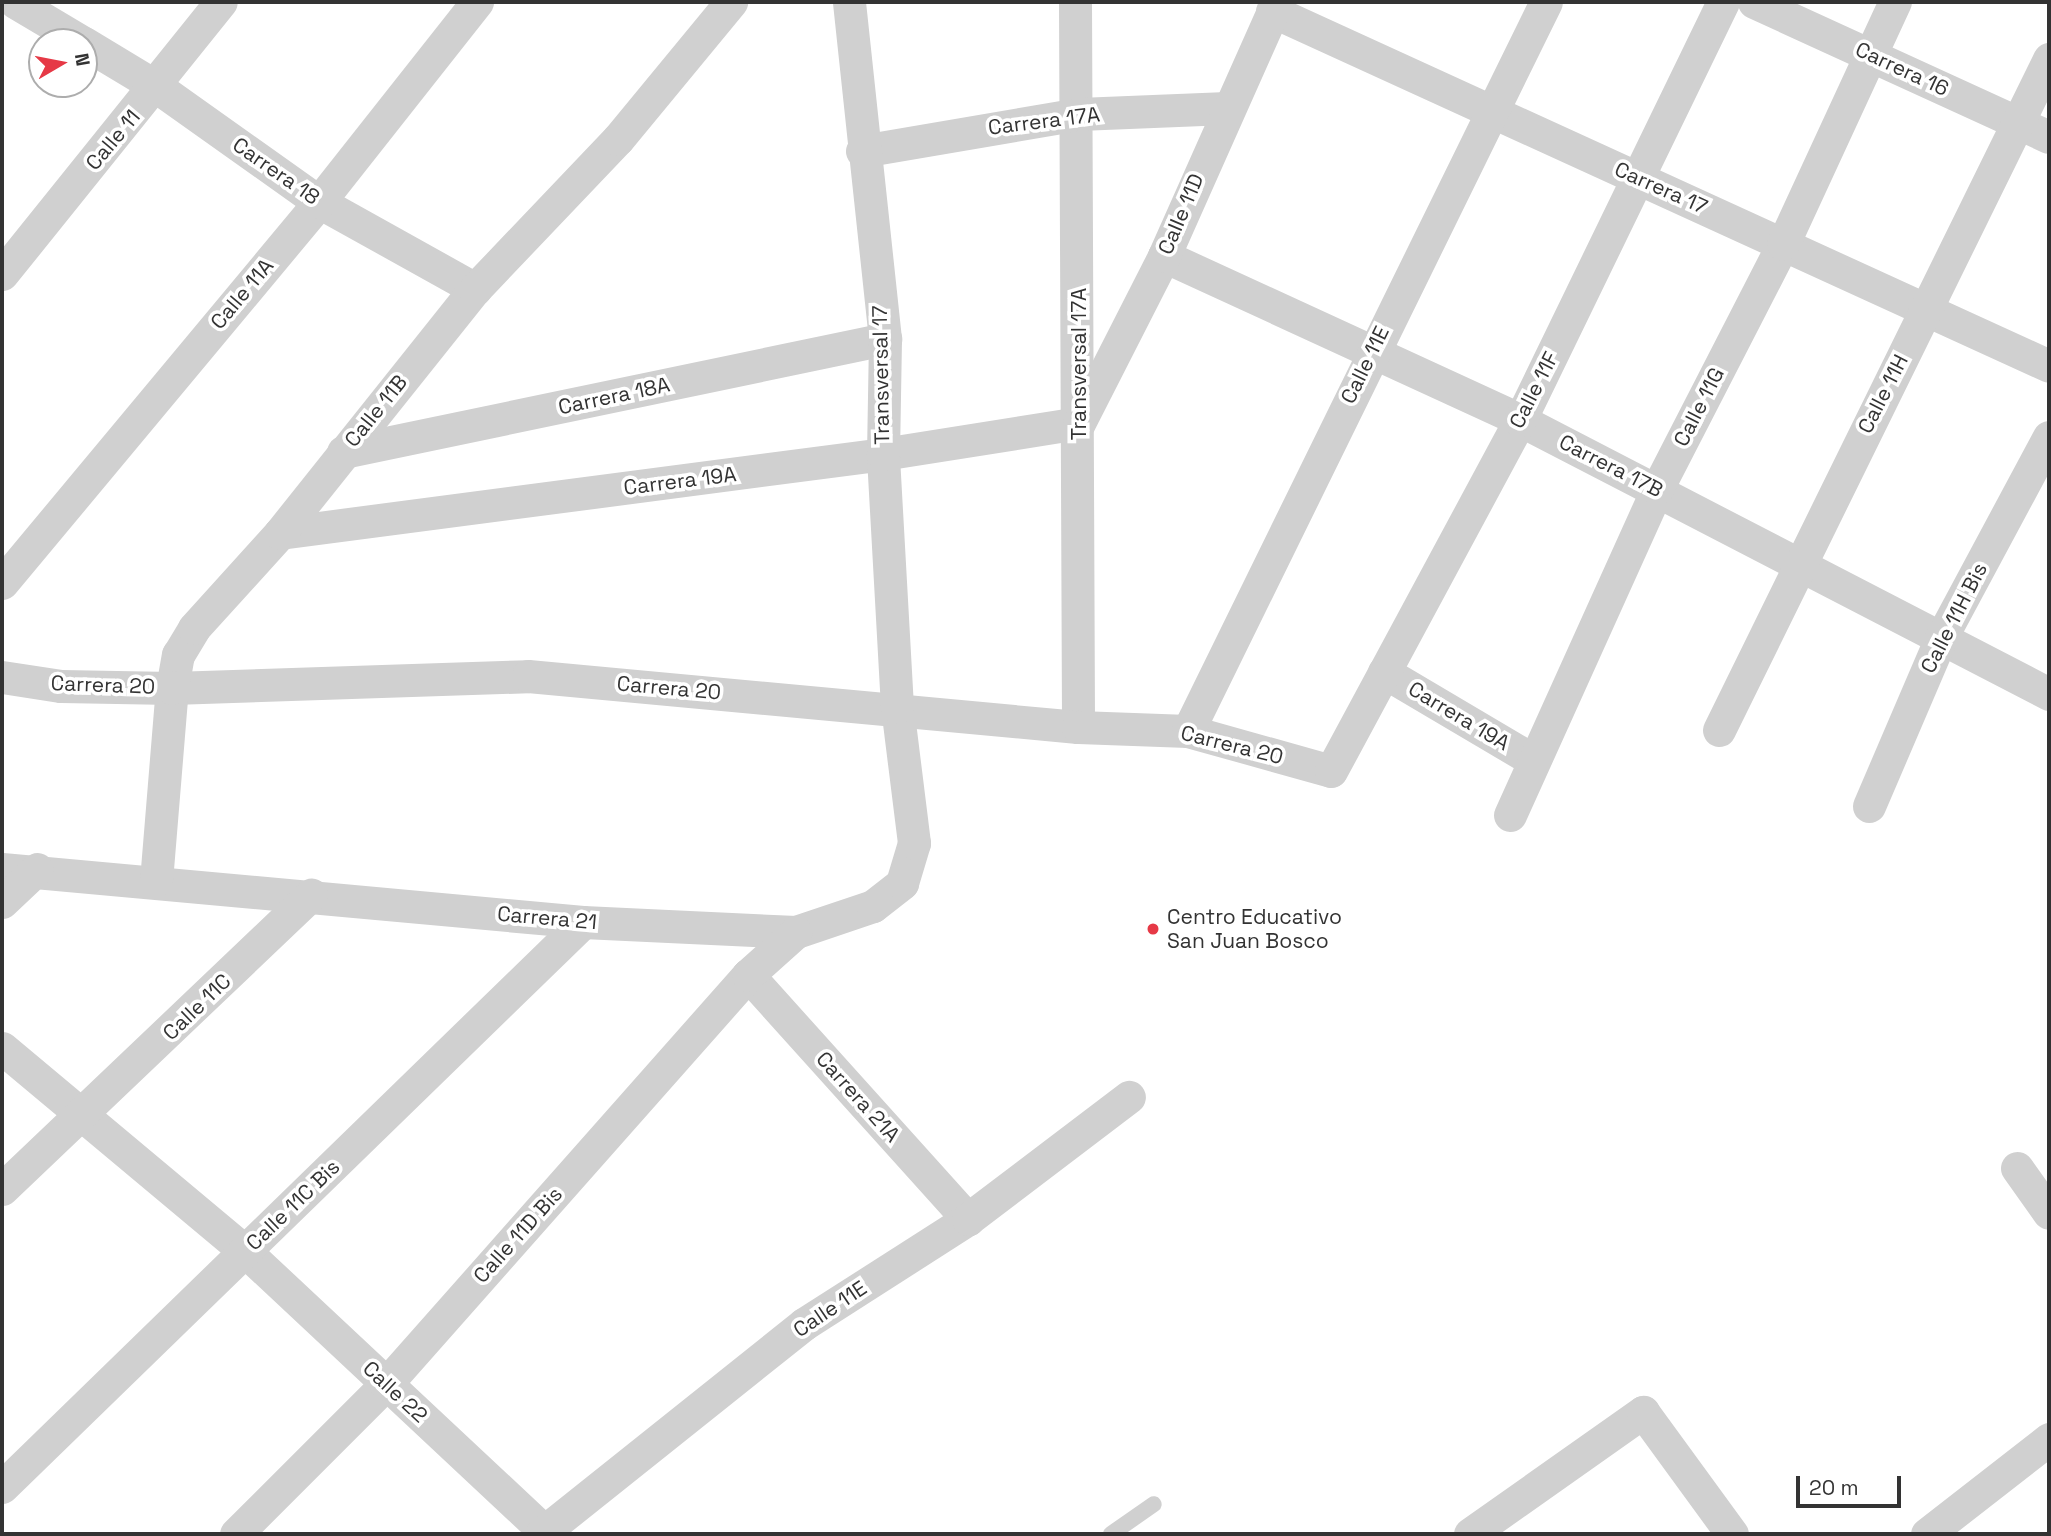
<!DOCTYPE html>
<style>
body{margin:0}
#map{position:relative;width:2051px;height:1536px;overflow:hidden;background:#fff;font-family:"Space Grotesk",sans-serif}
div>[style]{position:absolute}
.service>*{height:16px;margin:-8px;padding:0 8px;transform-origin:8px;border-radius:8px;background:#d0d0d0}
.minor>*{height:33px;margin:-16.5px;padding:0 16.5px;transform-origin:16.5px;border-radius:16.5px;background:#d0d0d0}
.dots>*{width:19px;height:19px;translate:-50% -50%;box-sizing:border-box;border:4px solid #fff;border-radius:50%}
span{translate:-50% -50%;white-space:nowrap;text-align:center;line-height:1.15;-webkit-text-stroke:7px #fff;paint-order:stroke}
.street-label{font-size:21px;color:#333}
.poi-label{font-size:21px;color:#333}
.left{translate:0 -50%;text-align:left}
.frame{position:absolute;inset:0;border:4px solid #333;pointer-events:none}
.north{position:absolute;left:28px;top:28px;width:70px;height:70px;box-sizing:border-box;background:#fff;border:2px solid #adadad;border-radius:50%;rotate:80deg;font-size:19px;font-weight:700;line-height:28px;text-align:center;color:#333}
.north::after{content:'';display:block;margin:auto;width:24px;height:32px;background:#e63946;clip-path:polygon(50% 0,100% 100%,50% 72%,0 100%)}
.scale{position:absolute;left:1796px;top:1476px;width:105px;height:32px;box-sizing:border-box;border:4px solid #333;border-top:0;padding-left:9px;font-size:21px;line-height:24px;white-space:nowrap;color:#333;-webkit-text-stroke:5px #fff;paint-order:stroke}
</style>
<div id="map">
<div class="service">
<i style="left:1111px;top:1534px;width:52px;rotate:-34.9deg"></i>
</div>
<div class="minor">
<i style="left:15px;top:2px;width:78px;rotate:30.8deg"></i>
<i style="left:1075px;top:2px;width:725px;rotate:89.76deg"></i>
<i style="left:1754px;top:2px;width:324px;rotate:24.6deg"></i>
<i style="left:1272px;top:11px;width:854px;rotate:24.55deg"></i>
<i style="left:84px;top:43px;width:85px;rotate:31.1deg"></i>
<i style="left:157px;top:87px;width:199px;rotate:35.4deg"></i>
<i style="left:319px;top:202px;width:179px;rotate:29.1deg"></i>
<i style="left:862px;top:151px;width:220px;rotate:-9.7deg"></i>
<i style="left:1079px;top:114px;width:148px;rotate:-2.3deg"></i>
<i style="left:1164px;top:256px;width:392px;rotate:24.7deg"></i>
<i style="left:1520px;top:420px;width:596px;rotate:27.38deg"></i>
<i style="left:2px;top:274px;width:349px;rotate:-51.2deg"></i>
<i style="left:343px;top:452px;width:554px;rotate:-11.78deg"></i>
<i style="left:280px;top:533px;width:608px;rotate:-7.46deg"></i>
<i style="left:883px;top:454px;width:198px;rotate:-9deg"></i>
<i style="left:1079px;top:423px;width:187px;rotate:-63deg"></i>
<i style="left:1164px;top:256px;width:278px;rotate:-66deg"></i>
<i style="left:2px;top:583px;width:496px;rotate:-50.2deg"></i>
<i style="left:319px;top:202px;width:255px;rotate:-51.7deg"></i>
<i style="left:1384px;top:672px;width:173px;rotate:30.6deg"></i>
<i style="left:2px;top:677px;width:60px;rotate:8.7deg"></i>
<i style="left:61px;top:686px;width:111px;rotate:1deg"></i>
<i style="left:172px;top:688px;width:356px;rotate:-1.9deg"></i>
<i style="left:528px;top:676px;width:552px;rotate:5.3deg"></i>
<i style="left:1078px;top:727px;width:110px;rotate:2.1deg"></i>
<i style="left:1188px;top:731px;width:148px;rotate:15.6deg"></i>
<i style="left:1331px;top:771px;width:399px;rotate:-61.7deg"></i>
<i style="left:1520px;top:420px;width:465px;rotate:-64.1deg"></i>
<i style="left:1719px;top:730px;width:748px;rotate:-63.81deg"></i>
<i style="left:1188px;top:731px;width:812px;rotate:-63.85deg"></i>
<i style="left:1869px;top:806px;width:183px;rotate:-66.8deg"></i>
<i style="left:1941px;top:638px;width:228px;rotate:-61.8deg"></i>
<i style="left:1510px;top:815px;width:358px;rotate:-65.7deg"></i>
<i style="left:1657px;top:489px;width:276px;rotate:-62.8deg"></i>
<i style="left:1783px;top:244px;width:267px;rotate:-65.2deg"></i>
<i style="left:2px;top:869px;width:583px;rotate:5.21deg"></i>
<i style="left:583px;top:922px;width:213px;rotate:2.7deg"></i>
<i style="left:796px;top:932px;width:81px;rotate:-18.7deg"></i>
<i style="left:873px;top:906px;width:37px;rotate:-38deg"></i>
<i style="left:902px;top:883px;width:42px;rotate:-73.3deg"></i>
<i style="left:914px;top:843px;width:137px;rotate:-97.1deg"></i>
<i style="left:897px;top:707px;width:253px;rotate:-93.2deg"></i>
<i style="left:883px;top:454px;width:115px;rotate:-89deg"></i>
<i style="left:885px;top:339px;width:339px;rotate:-96.1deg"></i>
<i style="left:156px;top:881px;width:194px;rotate:-85.3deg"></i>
<i style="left:172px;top:688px;width:34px;rotate:-80deg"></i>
<i style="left:178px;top:655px;width:31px;rotate:-59deg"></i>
<i style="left:194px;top:628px;width:128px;rotate:-47.8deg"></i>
<i style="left:280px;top:533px;width:312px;rotate:-51.4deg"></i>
<i style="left:475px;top:289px;width:207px;rotate:-46.4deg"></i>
<i style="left:618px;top:139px;width:178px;rotate:-50.5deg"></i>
<i style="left:2px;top:902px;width:48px;rotate:-43.3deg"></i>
<i style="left:748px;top:975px;width:329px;rotate:48deg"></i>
<i style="left:2px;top:1048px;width:318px;rotate:39.9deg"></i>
<i style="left:246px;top:1252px;width:408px;rotate:43.1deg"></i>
<i style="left:2017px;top:1168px;width:55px;rotate:54.6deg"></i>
<i style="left:2px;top:1189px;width:427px;rotate:-43.6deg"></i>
<i style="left:2px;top:1487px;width:810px;rotate:-44.2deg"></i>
<i style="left:236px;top:1534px;width:212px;rotate:-45deg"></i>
<i style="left:386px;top:1384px;width:546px;rotate:-48.49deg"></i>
<i style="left:748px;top:975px;width:64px;rotate:-41.9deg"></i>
<i style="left:541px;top:1534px;width:337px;rotate:-38.6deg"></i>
<i style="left:804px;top:1324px;width:195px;rotate:-32.6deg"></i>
<i style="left:968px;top:1219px;width:202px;rotate:-37.2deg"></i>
<i style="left:1470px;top:1534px;width:212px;rotate:-35.2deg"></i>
<i style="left:1643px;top:1412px;width:151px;rotate:53.9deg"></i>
<i style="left:1927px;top:1534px;width:155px;rotate:-37.9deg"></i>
</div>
<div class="dots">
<i style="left:1153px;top:929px;background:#e63946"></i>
</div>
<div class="street-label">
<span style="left:1902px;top:69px;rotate:25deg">Carrera 16</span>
<span style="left:1044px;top:121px;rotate:-7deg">Carrera 17A</span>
<span style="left:113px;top:140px;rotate:-50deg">Calle 11</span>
<span style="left:276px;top:171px;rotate:35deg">Carrera 18</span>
<span style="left:1661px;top:188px;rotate:24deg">Carrera 17</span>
<span style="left:1181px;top:214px;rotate:-67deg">Calle 11D</span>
<span style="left:242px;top:294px;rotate:-50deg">Calle 11A</span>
<span style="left:1079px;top:364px;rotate:-90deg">Transversal 17A</span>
<span style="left:1365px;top:365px;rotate:-64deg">Calle 11E</span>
<span style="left:881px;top:375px;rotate:-91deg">Transversal 17</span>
<span style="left:1534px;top:390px;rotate:-63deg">Calle 11F</span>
<span style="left:1883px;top:394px;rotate:-63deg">Calle 11H</span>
<span style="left:614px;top:396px;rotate:-12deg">Carrera 18A</span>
<span style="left:1699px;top:407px;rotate:-63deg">Calle 11G</span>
<span style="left:376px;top:411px;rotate:-51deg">Calle 11B</span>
<span style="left:1611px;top:466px;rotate:27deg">Carrera 17B</span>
<span style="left:680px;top:481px;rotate:-7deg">Carrera 19A</span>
<span style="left:1954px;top:618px;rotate:-63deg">Calle 11H Bis</span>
<span style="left:103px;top:685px;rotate:2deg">Carrera 20</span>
<span style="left:669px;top:688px;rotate:5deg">Carrera 20</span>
<span style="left:1459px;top:716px;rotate:31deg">Carrera 19A</span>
<span style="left:1232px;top:745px;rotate:14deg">Carrera 20</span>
<span style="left:547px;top:918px;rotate:5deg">Carrera 21</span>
<span style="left:197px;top:1007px;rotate:-44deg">Calle 11C</span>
<span style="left:858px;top:1097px;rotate:48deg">Carrera 21A</span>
<span style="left:293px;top:1205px;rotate:-44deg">Calle 11C Bis</span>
<span style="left:518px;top:1235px;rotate:-48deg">Calle 11D Bis</span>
<span style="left:830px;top:1309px;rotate:-34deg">Calle 11E</span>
<span style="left:395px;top:1392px;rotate:43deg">Calle 22</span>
</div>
<div class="poi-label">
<span class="left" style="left:1167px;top:929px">Centro Educativo<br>San Juan Bosco</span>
</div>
<div class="frame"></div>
<div class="north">N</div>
<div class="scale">20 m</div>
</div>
